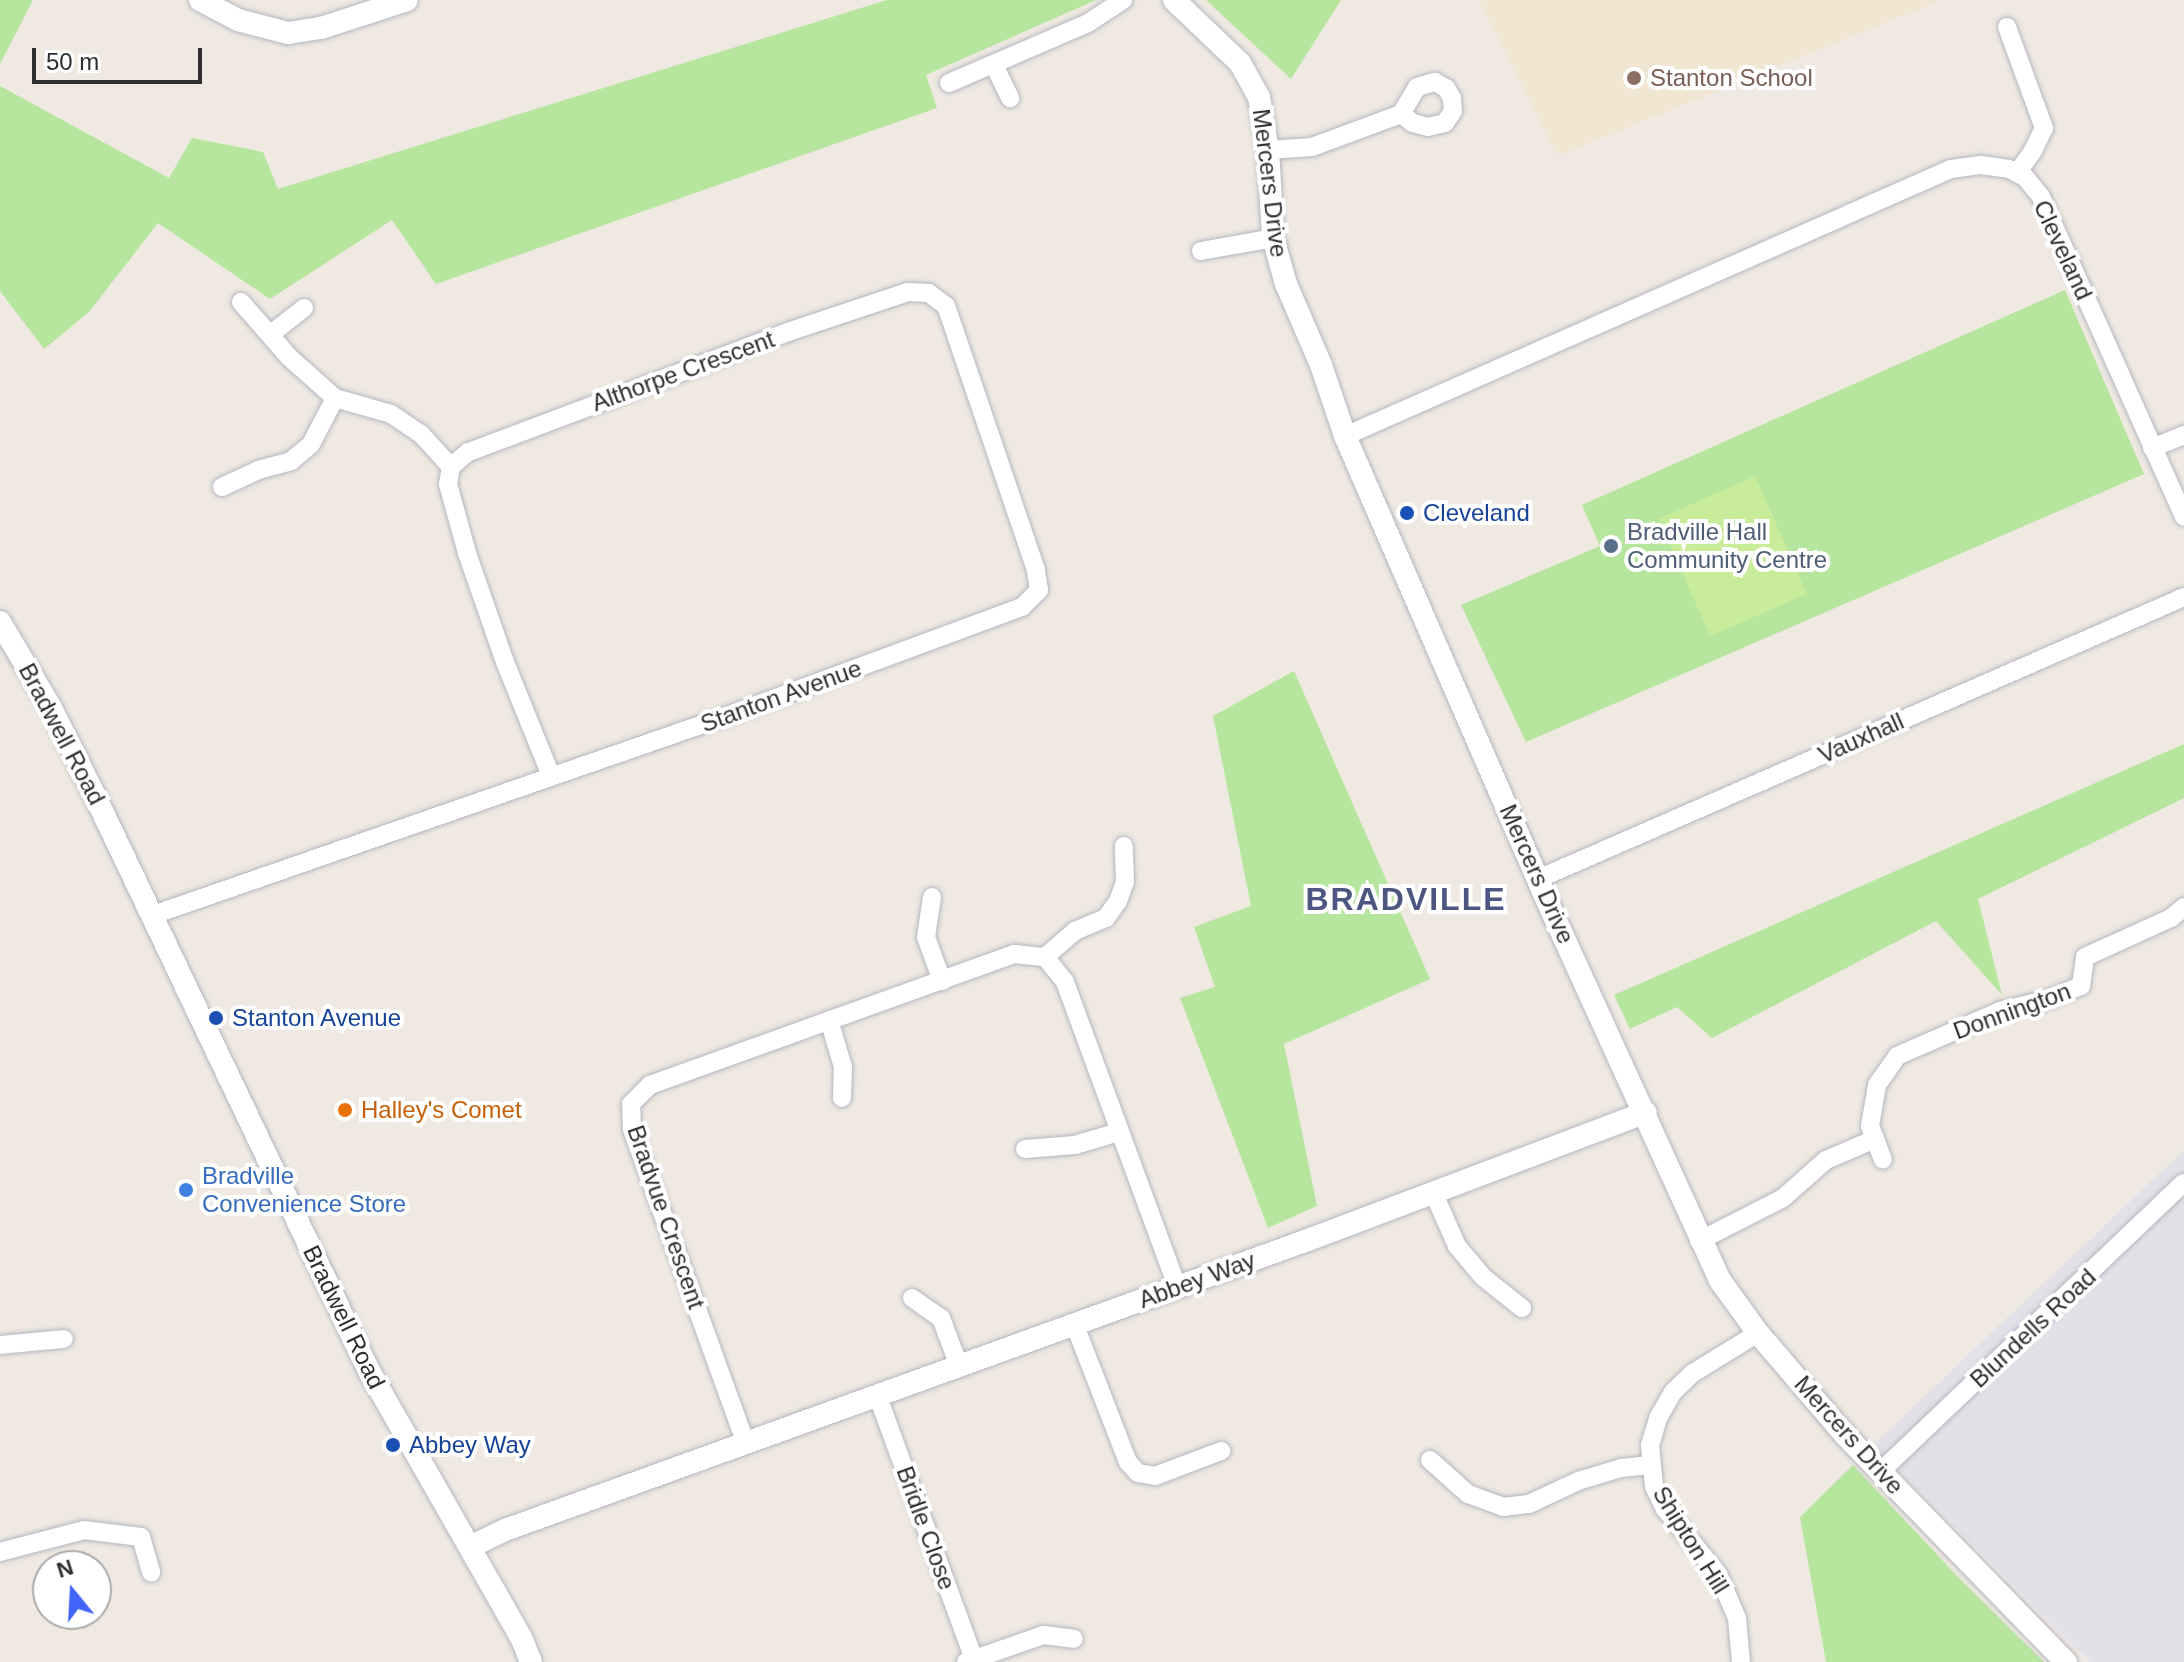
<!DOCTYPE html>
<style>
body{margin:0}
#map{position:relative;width:2184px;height:1662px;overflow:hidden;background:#efe9e1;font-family:Arial,sans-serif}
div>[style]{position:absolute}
.industrial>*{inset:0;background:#e3e1e8}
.education>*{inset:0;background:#f0e6d1}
.green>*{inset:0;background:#b6e59e}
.pitch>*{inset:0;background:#c9ec9a}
.roads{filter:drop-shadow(0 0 2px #b4b7c1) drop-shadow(0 0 2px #b4b7c1)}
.minor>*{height:18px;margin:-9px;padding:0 9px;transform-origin:9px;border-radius:9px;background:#fff}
.tertiary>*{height:22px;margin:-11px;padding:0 11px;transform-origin:11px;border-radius:11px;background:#fff}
.dots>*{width:22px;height:22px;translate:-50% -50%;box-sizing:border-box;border:4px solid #fff;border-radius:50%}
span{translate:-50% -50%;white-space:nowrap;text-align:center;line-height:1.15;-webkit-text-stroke:8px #fff;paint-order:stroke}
.education-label{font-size:24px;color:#785e54}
.left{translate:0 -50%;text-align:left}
.street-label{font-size:24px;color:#2e2e2e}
.transit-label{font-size:24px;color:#164399}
.service-label{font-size:24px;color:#4e5e75}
.food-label{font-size:24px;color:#c56008}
.shop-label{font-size:24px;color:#366cbe}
.district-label{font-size:32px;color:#4d5680;font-weight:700;letter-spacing:2px}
.north{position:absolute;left:32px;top:1550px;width:80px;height:80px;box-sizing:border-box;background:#fff;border:2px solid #ababab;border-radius:50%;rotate:342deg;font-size:22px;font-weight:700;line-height:32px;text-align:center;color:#2e2e2e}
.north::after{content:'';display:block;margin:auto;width:28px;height:36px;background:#4264fb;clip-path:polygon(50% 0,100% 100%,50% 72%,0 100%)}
.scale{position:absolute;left:32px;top:48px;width:170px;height:36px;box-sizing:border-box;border:4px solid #2e2e2e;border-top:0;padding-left:10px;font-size:24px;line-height:28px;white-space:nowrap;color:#2e2e2e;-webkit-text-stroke:6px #fff;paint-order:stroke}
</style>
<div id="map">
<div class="industrial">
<i style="clip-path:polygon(2184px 1150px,2184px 1662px,2090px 1662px,1874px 1444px)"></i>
</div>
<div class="education">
<i style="clip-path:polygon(1479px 0,1942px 0,1558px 156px)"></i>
</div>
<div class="green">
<i style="clip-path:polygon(0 0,33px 0,0 64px)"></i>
<i style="clip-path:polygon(887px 0,1096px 0,926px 75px,937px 108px,436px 284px,392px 220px,270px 299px,158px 223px,89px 312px,44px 349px,0 291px,0 86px,169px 178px,192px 138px,263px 152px,278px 189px)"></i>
<i style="clip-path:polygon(1206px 0,1341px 0,1291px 79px)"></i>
<i style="clip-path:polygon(2065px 290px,2144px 474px,1526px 742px,1461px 605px,1600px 546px,1582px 505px)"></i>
<i style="clip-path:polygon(1294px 671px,1430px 979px,1284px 1044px,1317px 1206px,1268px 1228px,1180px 998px,1215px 987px,1194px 927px,1251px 906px,1213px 716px)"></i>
<i style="clip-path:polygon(2184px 744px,2184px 798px,1978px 899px,2002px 995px,1936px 921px,1712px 1038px,1677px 1007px,1630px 1029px,1614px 995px)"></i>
<i style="clip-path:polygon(1853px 1465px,1958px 1577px,2044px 1662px,1826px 1662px,1800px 1517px)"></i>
</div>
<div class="pitch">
<i style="clip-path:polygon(1755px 476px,1807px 594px,1710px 636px,1659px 519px)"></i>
</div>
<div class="roads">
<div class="minor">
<i style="left:2007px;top:27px;width:108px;rotate:69.9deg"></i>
<i style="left:2044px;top:128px;width:25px;rotate:116deg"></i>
<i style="left:2033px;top:151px;width:27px;rotate:126deg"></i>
<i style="left:994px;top:65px;width:37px;rotate:64deg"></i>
<i style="left:949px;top:83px;width:151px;rotate:-23.3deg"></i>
<i style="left:1088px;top:23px;width:42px;rotate:-33.3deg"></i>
<i style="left:1268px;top:150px;width:44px;rotate:-3.9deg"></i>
<i style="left:1312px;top:147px;width:95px;rotate:-20.3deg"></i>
<i style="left:1401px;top:114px;width:31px;rotate:-59deg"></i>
<i style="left:1417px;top:87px;width:19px;rotate:-16deg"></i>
<i style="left:1435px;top:82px;width:13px;rotate:29deg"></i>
<i style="left:1446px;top:88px;width:12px;rotate:59deg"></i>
<i style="left:1452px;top:98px;width:13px;rotate:86deg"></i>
<i style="left:1453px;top:111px;width:14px;rotate:124deg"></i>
<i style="left:1445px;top:123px;width:17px;rotate:167deg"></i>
<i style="left:1428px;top:127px;width:16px;rotate:-165deg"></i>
<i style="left:1413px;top:123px;width:15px;rotate:-143deg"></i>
<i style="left:1201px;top:251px;width:73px;rotate:-10.2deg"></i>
<i style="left:241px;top:302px;width:73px;rotate:48.9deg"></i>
<i style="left:289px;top:357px;width:62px;rotate:41.7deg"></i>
<i style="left:335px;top:398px;width:58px;rotate:15.9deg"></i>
<i style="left:391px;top:414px;width:36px;rotate:34deg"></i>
<i style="left:421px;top:434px;width:45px;rotate:47.7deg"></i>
<i style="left:271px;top:334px;width:42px;rotate:-38.2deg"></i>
<i style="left:1345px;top:436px;width:662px;rotate:-23.78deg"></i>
<i style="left:1951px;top:169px;width:30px;rotate:-8deg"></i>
<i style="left:1981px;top:165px;width:28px;rotate:8deg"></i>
<i style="left:2009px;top:169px;width:18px;rotate:27deg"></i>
<i style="left:2025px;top:177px;width:26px;rotate:51deg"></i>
<i style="left:2041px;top:197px;width:350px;rotate:65.9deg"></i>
<i style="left:2152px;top:448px;width:35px;rotate:-22deg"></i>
<i style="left:222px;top:487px;width:40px;rotate:-25deg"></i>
<i style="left:258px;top:470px;width:34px;rotate:-15deg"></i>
<i style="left:291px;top:461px;width:26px;rotate:-40deg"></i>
<i style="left:311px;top:444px;width:52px;rotate:-62.4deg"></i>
<i style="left:1538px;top:879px;width:705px;rotate:-23.58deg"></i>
<i style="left:932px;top:897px;width:40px;rotate:98.5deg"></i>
<i style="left:926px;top:937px;width:47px;rotate:70deg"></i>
<i style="left:153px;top:915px;width:619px;rotate:-19.14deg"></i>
<i style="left:738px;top:712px;width:303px;rotate:-20.3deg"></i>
<i style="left:1022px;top:607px;width:24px;rotate:-45deg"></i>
<i style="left:1039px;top:590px;width:20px;rotate:-99deg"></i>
<i style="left:1036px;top:570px;width:279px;rotate:-108.8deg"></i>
<i style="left:946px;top:306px;width:21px;rotate:-143deg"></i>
<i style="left:929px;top:293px;width:21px;rotate:-177deg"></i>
<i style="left:908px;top:292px;width:126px;rotate:161.6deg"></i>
<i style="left:788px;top:332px;width:342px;rotate:159.4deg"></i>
<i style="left:468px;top:452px;width:23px;rotate:139deg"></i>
<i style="left:451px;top:467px;width:17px;rotate:100deg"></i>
<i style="left:448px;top:484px;width:72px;rotate:74.6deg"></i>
<i style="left:467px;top:553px;width:115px;rotate:70.8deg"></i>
<i style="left:505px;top:662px;width:123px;rotate:68deg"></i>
<i style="left:1045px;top:957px;width:40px;rotate:-41deg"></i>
<i style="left:1075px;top:931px;width:34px;rotate:-23deg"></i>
<i style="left:1106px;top:918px;width:21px;rotate:-55deg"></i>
<i style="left:1118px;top:901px;width:20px;rotate:-70deg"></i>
<i style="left:1125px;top:882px;width:36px;rotate:-92deg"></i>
<i style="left:829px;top:1020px;width:49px;rotate:73.4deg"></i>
<i style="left:843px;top:1067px;width:31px;rotate:92deg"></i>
<i style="left:1875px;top:1139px;width:22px;rotate:69deg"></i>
<i style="left:1025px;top:1149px;width:50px;rotate:-4.6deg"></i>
<i style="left:1075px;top:1145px;width:46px;rotate:-16.5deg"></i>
<i style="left:1434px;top:1194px;width:57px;rotate:66.1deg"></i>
<i style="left:1457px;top:1246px;width:40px;rotate:50deg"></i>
<i style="left:1483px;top:1277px;width:50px;rotate:38.5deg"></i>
<i style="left:1699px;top:1241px;width:94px;rotate:-27.1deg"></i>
<i style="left:1783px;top:1198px;width:57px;rotate:-41.5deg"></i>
<i style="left:1826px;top:1160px;width:53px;rotate:-23.2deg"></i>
<i style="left:1875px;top:1139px;width:14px;rotate:-111deg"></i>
<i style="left:1870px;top:1126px;width:42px;rotate:-80.3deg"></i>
<i style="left:1877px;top:1085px;width:35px;rotate:-55deg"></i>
<i style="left:1897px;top:1056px;width:112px;rotate:-23.6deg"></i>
<i style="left:2000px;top:1011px;width:47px;rotate:-13.4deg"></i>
<i style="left:2046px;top:1000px;width:38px;rotate:-22deg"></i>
<i style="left:2081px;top:986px;width:29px;rotate:-82deg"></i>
<i style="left:2085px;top:957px;width:94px;rotate:-24.4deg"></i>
<i style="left:2171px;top:918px;width:17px;rotate:-40deg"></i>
<i style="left:912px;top:1298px;width:35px;rotate:35deg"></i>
<i style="left:941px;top:1318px;width:51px;rotate:69.4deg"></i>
<i style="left:1074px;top:1323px;width:149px;rotate:68.8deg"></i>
<i style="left:1128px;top:1462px;width:15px;rotate:48deg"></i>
<i style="left:1138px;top:1473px;width:17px;rotate:10deg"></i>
<i style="left:1155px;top:1476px;width:71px;rotate:-20.7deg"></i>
<i style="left:0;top:1345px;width:64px;rotate:-5.4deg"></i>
<i style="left:878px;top:1397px;width:279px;rotate:69.9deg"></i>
<i style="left:746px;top:1444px;width:335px;rotate:-109.9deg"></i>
<i style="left:632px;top:1129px;width:25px;rotate:-92deg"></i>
<i style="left:631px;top:1104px;width:27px;rotate:-45deg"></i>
<i style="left:650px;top:1085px;width:387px;rotate:-19.8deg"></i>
<i style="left:1014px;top:954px;width:31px;rotate:6deg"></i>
<i style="left:1045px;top:957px;width:32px;rotate:51deg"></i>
<i style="left:1065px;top:982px;width:325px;rotate:69.8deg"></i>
<i style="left:1430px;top:1460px;width:51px;rotate:41.8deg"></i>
<i style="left:1468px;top:1494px;width:37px;rotate:20deg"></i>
<i style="left:1503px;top:1507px;width:26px;rotate:-7deg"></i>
<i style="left:1529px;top:1504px;width:54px;rotate:-25.1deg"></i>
<i style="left:1578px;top:1481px;width:45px;rotate:-16.8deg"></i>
<i style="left:1621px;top:1468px;width:29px;rotate:-6deg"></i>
<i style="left:1880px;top:1472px;width:419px;rotate:-43.6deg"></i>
<i style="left:0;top:1552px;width:87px;rotate:-14.7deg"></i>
<i style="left:84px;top:1530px;width:57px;rotate:7deg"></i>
<i style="left:141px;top:1537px;width:37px;rotate:74deg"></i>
<i style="left:966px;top:1662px;width:82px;rotate:-19.3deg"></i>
<i style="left:1043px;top:1635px;width:31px;rotate:7deg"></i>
<i style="left:1741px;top:1662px;width:44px;rotate:-95.2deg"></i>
<i style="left:1737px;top:1618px;width:48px;rotate:-113.4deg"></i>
<i style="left:1718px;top:1574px;width:84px;rotate:-129.2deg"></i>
<i style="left:1665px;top:1509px;width:25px;rotate:-116deg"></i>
<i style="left:1654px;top:1486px;width:41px;rotate:-95.6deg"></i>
<i style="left:1650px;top:1445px;width:28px;rotate:-73deg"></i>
<i style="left:1658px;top:1418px;width:30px;rotate:-60deg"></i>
<i style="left:1673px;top:1392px;width:28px;rotate:-44deg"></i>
<i style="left:1693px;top:1373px;width:76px;rotate:-31.6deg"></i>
</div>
<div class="tertiary">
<i style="left:200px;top:0;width:43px;rotate:27.8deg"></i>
<i style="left:238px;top:20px;width:52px;rotate:14.6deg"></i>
<i style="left:288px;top:33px;width:33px;rotate:-9deg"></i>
<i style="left:321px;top:28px;width:90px;rotate:-18deg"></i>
<i style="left:1174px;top:0;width:91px;rotate:43.7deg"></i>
<i style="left:1240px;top:63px;width:39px;rotate:61deg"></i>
<i style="left:1259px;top:97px;width:54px;rotate:80.4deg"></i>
<i style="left:1268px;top:150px;width:88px;rotate:86.7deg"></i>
<i style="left:1273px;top:238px;width:48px;rotate:74.2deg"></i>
<i style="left:1286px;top:284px;width:88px;rotate:66.6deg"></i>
<i style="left:1321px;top:365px;width:75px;rotate:71.3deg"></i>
<i style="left:1345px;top:436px;width:497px;rotate:66.5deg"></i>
<i style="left:1543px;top:892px;width:425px;rotate:65.5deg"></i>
<i style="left:1719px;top:1279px;width:67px;rotate:54.2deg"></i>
<i style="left:1758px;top:1333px;width:134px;rotate:49.5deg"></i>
<i style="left:1845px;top:1435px;width:317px;rotate:45.8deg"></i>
<i style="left:0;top:622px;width:100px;rotate:59.3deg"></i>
<i style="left:51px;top:708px;width:98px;rotate:63.4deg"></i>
<i style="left:95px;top:796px;width:637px;rotate:64.52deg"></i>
<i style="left:369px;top:1371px;width:306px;rotate:60.3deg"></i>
<i style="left:521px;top:1637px;width:27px;rotate:68deg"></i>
<i style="left:470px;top:1547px;width:39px;rotate:-26deg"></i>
<i style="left:505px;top:1530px;width:854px;rotate:-19.86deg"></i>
<i style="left:1308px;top:1240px;width:361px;rotate:-20.7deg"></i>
</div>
</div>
<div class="dots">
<i style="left:1634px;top:78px;background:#8d6e63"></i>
<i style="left:1407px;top:513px;background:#1a4fb4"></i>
<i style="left:1611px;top:546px;background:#5c6f8a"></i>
<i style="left:216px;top:1018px;background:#1a4fb4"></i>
<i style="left:345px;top:1110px;background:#e8710a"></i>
<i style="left:186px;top:1190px;background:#3f7fe0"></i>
<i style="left:393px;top:1445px;background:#1a4fb4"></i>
</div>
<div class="education-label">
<span class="left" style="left:1650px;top:78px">Stanton School</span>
</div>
<div class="street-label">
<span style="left:1270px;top:183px;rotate:83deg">Mercers Drive</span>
<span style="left:2063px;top:250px;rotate:65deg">Cleveland</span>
<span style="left:683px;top:371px;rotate:-20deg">Althorpe Crescent</span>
<span style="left:781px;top:696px;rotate:-20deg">Stanton Avenue</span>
<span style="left:62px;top:734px;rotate:62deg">Bradwell Road</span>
<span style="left:1861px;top:738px;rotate:-24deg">Vauxhall</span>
<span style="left:1537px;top:874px;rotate:66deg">Mercers Drive</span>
<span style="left:2012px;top:1011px;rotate:-20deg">Donnington</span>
<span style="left:666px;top:1217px;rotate:71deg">Bradvue Crescent</span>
<span style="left:1197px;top:1280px;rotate:-20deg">Abbey Way</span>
<span style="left:344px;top:1317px;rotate:64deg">Bradwell Road</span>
<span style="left:2033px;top:1328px;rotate:-43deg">Blundells Road</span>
<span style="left:1849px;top:1435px;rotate:48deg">Mercers Drive</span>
<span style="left:926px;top:1528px;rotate:70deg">Bridle Close</span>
<span style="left:1691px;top:1540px;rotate:58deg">Shipton Hill</span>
</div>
<div class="transit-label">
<span class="left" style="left:1423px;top:513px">Cleveland</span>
<span class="left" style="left:232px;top:1018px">Stanton Avenue</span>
<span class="left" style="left:409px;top:1445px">Abbey Way</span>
</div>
<div class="service-label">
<span class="left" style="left:1627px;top:546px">Bradville Hall<br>Community Centre</span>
</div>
<div class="food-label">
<span class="left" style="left:361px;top:1110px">Halley's Comet</span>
</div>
<div class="shop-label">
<span class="left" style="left:202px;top:1190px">Bradville<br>Convenience Store</span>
</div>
<div class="district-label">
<span style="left:1406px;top:899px">BRADVILLE</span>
</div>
<div class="north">N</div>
<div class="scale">50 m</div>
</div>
